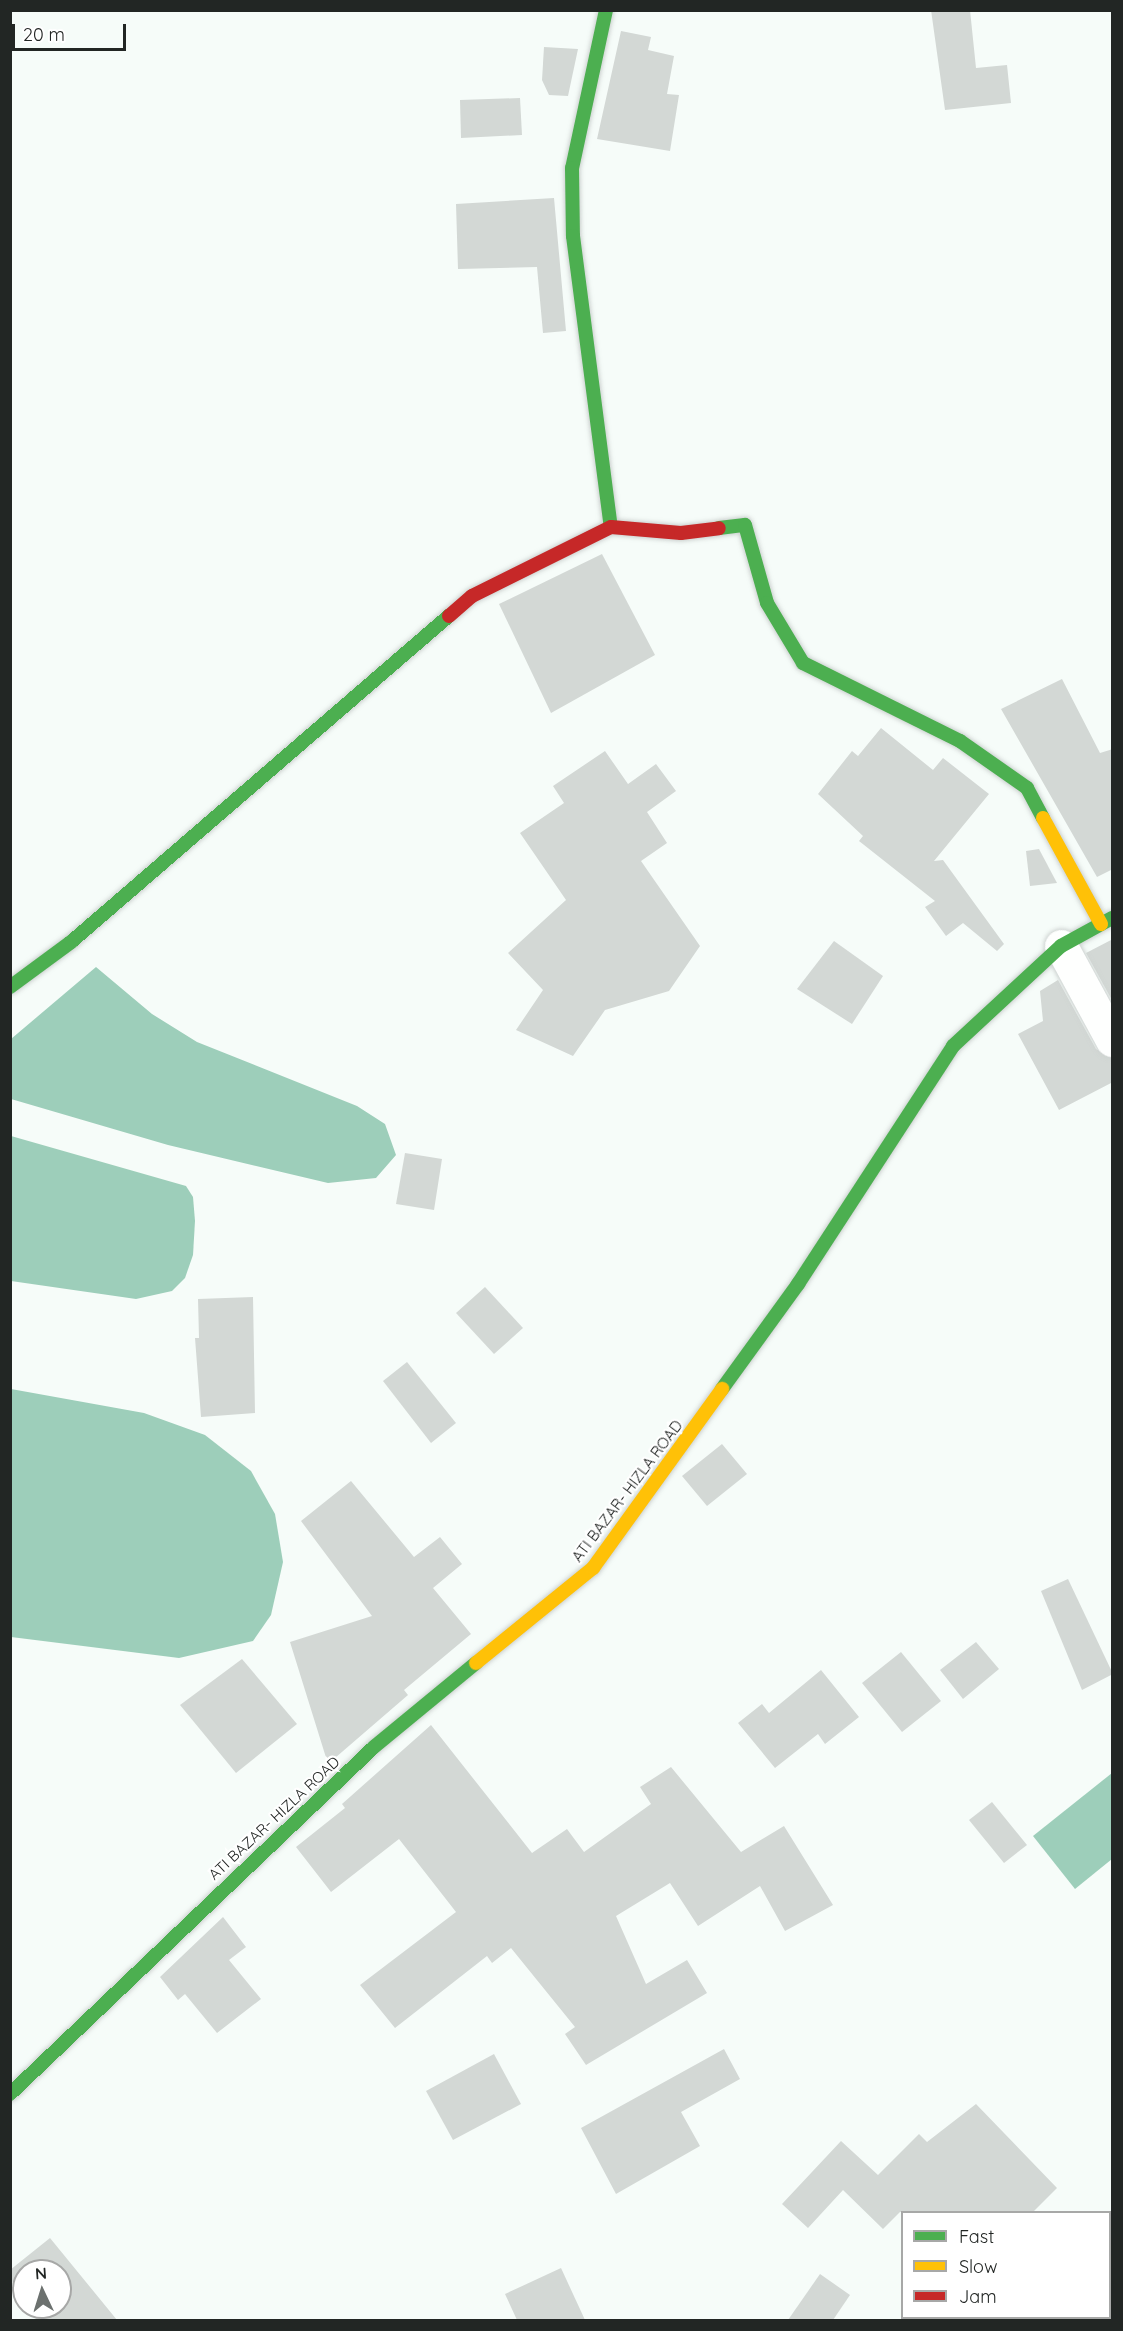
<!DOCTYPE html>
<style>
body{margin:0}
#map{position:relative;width:1123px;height:2331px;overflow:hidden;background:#f6fcf9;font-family:Quicksand,sans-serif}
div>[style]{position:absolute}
.water>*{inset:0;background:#9dceba}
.building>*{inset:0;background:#d3d8d5}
.roads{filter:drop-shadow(0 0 2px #cdd2d0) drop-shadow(0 0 2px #cdd2d0)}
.street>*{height:33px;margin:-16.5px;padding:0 16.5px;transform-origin:16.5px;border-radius:16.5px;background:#fefffe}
.fast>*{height:14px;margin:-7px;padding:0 7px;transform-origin:7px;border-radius:7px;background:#4caf50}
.slow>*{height:14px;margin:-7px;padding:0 7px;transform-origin:7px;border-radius:7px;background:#ffc107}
.jam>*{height:14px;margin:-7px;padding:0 7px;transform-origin:7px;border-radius:7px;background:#c62828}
span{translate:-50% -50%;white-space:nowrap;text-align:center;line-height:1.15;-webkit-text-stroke:4.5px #fff;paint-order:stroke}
.street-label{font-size:15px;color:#222624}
.frame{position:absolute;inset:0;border:12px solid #222624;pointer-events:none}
.legend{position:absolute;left:901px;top:2211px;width:210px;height:108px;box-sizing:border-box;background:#fff;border:2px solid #a7a8a7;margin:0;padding:8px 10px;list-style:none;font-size:18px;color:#222624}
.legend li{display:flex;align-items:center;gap:12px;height:30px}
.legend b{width:30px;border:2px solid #a7a8a7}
.north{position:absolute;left:12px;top:2259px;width:60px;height:60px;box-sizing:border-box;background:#fff;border:2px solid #a7a8a7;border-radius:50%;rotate:356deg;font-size:16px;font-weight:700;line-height:24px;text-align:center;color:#222624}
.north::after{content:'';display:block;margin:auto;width:21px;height:27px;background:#6c716f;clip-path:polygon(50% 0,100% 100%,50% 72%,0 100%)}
.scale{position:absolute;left:12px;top:24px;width:114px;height:27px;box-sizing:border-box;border:3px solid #222624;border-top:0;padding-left:8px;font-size:18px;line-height:21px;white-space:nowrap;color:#222624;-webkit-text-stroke:4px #fff;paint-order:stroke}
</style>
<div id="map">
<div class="water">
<i style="clip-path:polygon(96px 967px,152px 1014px,197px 1042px,357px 1106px,385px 1124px,396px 1155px,376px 1178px,328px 1183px,168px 1145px,11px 1099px,11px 1039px)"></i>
<i style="clip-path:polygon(11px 1136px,186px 1186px,193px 1197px,195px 1221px,193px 1255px,185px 1278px,172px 1291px,136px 1299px,11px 1281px)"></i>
<i style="clip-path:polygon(11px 1389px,144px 1413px,205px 1435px,251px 1471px,275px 1514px,283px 1562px,271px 1615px,253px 1641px,179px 1658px,11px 1637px)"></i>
<i style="clip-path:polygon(1112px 1773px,1112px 1859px,1075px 1889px,1033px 1836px)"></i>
</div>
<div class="building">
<i style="clip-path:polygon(931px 10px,970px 10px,976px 68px,1007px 65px,1011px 103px,945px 110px)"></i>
<i style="clip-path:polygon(621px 31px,651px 37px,648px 50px,674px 56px,667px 94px,679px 95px,670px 151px,597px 139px)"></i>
<i style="clip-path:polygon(544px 47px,578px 49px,568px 96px,549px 95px,542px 80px)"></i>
<i style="clip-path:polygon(520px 98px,522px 135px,461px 138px,460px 100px)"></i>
<i style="clip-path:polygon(554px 198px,566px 331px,543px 333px,537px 267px,458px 269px,456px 204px)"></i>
<i style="clip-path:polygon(602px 554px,655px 655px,551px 713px,499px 604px)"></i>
<i style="clip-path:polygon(1062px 679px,1100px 753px,1113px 749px,1113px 869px,1097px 877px,1001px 709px)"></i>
<i style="clip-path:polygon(881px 728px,933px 770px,943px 758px,989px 794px,934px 861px,943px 860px,1004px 944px,997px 951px,963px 923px,946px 936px,925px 907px,935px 901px,859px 841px,863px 836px,818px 794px,852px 751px,858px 756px)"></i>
<i style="clip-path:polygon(605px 751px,628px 784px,656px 764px,676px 791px,647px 812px,667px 843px,641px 861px,700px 946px,669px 991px,605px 1010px,573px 1056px,516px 1030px,543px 990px,508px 953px,566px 900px,520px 833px,564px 803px,553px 786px)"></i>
<i style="clip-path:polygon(1039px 849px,1057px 883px,1030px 886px,1026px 851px)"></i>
<i style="clip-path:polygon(1113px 939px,1113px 1002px,1086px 953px)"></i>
<i style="clip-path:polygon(834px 941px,883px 976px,852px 1024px,797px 989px)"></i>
<i style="clip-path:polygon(1058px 980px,1096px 1049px,1113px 1059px,1113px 1082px,1059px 1110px,1018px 1034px,1043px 1021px,1040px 991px)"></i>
<i style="clip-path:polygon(405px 1153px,442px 1159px,434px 1210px,396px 1204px)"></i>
<i style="clip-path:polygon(485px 1287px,523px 1328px,494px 1354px,456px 1313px)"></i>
<i style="clip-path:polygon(253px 1297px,255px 1413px,201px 1417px,195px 1338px,199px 1338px,198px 1299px)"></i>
<i style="clip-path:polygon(407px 1362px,456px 1423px,431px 1443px,383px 1381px)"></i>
<i style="clip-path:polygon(722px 1444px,747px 1474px,707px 1506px,682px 1476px)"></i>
<i style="clip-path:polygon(351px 1481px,414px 1557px,440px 1537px,462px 1564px,433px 1588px,471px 1634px,404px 1690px,408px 1695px,328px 1764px,290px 1642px,372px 1616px,301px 1521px)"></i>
<i style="clip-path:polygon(1068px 1579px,1113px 1674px,1082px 1690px,1041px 1591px)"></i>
<i style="clip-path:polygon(976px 1642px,999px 1669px,963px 1699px,940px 1670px)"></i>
<i style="clip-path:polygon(901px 1652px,941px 1701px,902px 1732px,862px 1683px)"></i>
<i style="clip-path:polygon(242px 1659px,297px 1724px,236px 1773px,180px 1705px)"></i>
<i style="clip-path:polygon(821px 1670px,859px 1717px,825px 1744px,818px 1734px,775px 1768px,738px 1723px,762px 1704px,769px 1713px)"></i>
<i style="clip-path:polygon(431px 1725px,532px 1853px,567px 1829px,584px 1852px,651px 1804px,640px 1787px,671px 1767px,741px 1852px,784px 1826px,833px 1905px,785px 1931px,760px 1886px,698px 1926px,670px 1883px,616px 1916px,646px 1984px,687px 1960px,707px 1993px,586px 2065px,565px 2034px,575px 2027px,511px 1948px,492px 1963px,487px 1956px,395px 2028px,360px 1985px,456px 1912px,399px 1839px,331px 1892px,296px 1847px,345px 1808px,342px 1804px)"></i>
<i style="clip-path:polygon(992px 1802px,1027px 1845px,1004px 1863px,969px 1820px)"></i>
<i style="clip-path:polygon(223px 1917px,246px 1947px,229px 1960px,261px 1999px,217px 2033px,185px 1994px,178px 2000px,160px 1977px)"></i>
<i style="clip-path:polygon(724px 2049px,740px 2079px,681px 2112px,700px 2146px,616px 2194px,581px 2128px)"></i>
<i style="clip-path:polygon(494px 2054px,521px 2104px,453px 2140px,426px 2091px)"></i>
<i style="clip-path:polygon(976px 2104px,1057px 2188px,1033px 2212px,900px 2212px,883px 2229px,843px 2190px,808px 2228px,782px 2204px,841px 2141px,878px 2175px,919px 2134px,927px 2142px)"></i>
<i style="clip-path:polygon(50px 2238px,117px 2320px,45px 2320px,34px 2307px,60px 2307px,60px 2271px,24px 2271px,24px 2295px,10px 2279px,10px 2270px)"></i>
<i style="clip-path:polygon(561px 2268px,585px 2320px,517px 2320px,505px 2294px)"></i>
<i style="clip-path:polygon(820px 2274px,850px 2295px,833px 2320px,788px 2320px)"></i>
</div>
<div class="roads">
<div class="street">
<i style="left:1061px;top:946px;width:107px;rotate:61.5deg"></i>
</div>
<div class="fast">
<i style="left:606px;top:10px;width:162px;rotate:102.1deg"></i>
<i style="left:572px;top:168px;width:68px;rotate:89.2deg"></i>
<i style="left:573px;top:236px;width:293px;rotate:82.6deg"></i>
<i style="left:719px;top:528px;width:26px;rotate:-7deg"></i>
<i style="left:745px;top:525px;width:81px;rotate:74.2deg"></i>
<i style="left:767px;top:603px;width:70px;rotate:59deg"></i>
<i style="left:803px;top:663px;width:175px;rotate:26.4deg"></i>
<i style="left:960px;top:741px;width:82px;rotate:35deg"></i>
<i style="left:1027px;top:788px;width:34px;rotate:62deg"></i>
<i style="left:10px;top:987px;width:76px;rotate:-36.4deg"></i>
<i style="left:71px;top:942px;width:499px;rotate:-40.8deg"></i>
<i style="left:722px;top:1389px;width:130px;rotate:-54.1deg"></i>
<i style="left:798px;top:1284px;width:284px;rotate:-56.9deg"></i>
<i style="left:953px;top:1046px;width:147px;rotate:-42.8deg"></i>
<i style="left:1061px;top:946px;width:58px;rotate:-28.8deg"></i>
<i style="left:10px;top:2094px;width:503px;rotate:-43.63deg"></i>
<i style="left:374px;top:1747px;width:132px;rotate:-39.5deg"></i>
</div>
<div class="slow">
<i style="left:1043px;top:818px;width:121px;rotate:61.3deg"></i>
<i style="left:476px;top:1663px;width:151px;rotate:-39.1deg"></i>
<i style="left:593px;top:1568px;width:221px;rotate:-54.2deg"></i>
</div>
<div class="jam">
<i style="left:449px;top:616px;width:30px;rotate:-41deg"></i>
<i style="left:472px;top:596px;width:155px;rotate:-26.4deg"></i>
<i style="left:611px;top:527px;width:70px;rotate:4.9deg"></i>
<i style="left:681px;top:533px;width:38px;rotate:-7deg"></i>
</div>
</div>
<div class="street-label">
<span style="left:627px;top:1491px;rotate:-53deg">ATI BAZAR- HIZLA ROAD</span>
<span style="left:274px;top:1818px;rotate:-43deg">ATI BAZAR- HIZLA ROAD</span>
</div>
<div class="frame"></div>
<ul class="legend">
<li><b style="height:8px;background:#4caf50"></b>Fast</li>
<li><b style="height:8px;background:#ffc107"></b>Slow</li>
<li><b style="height:8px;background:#c62828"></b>Jam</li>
</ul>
<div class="north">N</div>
<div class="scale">20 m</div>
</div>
